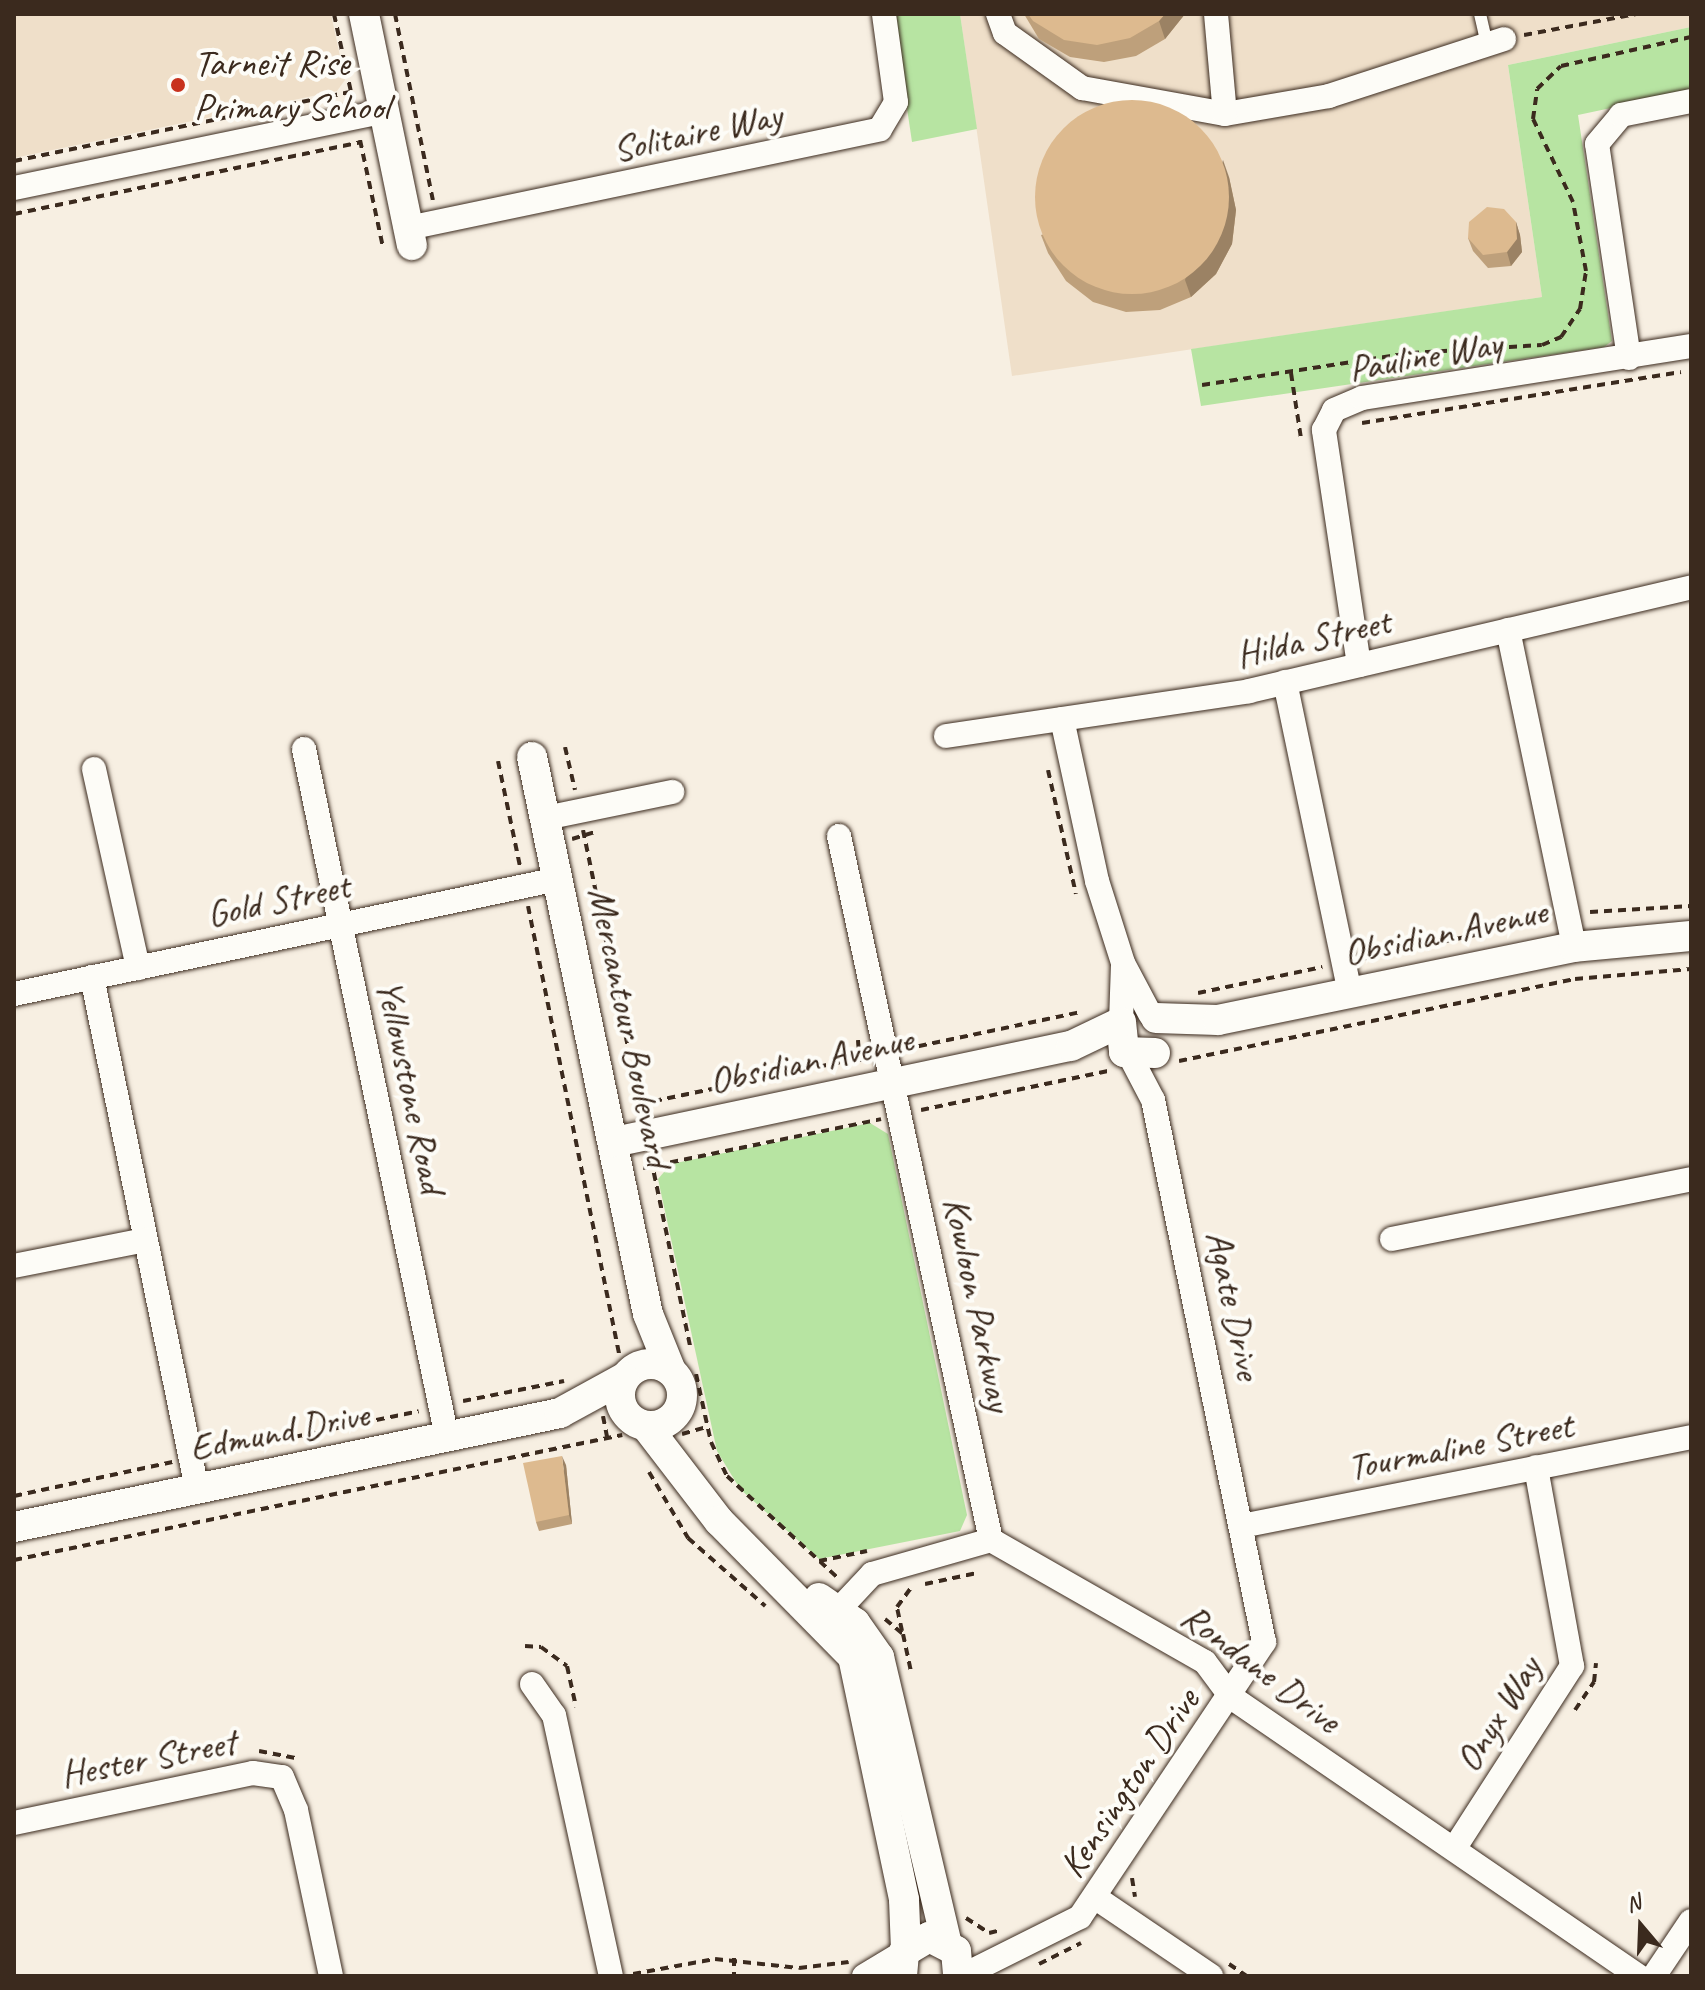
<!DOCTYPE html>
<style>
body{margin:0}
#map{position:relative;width:1705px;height:1990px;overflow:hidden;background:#f7efe2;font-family:Caveat,sans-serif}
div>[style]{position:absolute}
.built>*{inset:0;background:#efdfc9}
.green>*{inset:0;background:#b7e4a2}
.path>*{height:4px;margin-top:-2px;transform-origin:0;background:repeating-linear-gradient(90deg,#3b2a1e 0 8px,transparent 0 14px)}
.roads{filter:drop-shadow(0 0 2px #3b2a1e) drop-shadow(0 0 2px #3b2a1e)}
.service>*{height:12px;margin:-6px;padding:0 6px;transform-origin:6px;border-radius:6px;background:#fdfcf7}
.minor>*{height:24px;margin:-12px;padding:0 12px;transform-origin:12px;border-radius:12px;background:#fdfcf7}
.tertiary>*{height:30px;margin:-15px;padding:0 15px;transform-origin:15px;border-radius:15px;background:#fdfcf7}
.tertiary>.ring{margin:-15px;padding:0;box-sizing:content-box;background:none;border:30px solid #fdfcf7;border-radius:50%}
.wall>*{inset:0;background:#bea07b}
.shaded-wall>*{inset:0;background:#9b8264}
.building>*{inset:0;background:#ddba8f}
.round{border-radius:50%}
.dots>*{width:22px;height:22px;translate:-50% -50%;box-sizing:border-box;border:4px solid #fdfcf7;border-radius:50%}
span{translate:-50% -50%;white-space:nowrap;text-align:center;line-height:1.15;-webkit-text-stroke:8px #fdfcf7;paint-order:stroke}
.poi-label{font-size:38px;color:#3b2a1e}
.left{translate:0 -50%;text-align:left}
.street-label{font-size:38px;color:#3b2a1e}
.frame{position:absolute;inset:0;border:16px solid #3b2a1e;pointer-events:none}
.north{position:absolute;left:1601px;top:1886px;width:80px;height:80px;-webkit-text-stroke:6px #fdfcf7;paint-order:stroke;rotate:341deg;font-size:22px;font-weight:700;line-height:32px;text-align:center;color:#3b2a1e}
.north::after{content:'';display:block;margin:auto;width:28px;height:36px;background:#3b2a1e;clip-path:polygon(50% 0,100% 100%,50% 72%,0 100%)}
</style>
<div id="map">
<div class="built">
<i style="clip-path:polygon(14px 14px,331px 14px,345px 80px,337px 91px,14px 158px)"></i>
<i style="clip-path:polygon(960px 14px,1691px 14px,1691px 27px,1508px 65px,1542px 297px,1012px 376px)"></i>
</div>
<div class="green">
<i style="clip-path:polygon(893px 14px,960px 14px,977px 129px,912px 142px)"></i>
<i style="clip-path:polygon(1691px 27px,1691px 91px,1578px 115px,1612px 341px,1604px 347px,1201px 406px,1191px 349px,1542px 297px,1508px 65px)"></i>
<i style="clip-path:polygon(870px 1123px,888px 1134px,967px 1515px,960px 1531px,819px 1559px,740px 1489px,717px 1451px,658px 1179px,671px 1164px)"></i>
</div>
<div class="path">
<i style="left:334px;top:14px;width:80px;rotate:77.7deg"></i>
<i style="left:395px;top:14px;width:190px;rotate:78.5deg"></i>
<i style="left:1524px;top:35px;width:114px;rotate:-10.6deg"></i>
<i style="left:360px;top:140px;width:109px;rotate:77.9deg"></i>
<i style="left:14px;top:161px;width:343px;rotate:-11.6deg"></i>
<i style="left:14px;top:214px;width:354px;rotate:-11.7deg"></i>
<i style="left:1291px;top:373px;width:66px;rotate:81.3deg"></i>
<i style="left:1202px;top:385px;width:211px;rotate:-8.7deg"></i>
<i style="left:1411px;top:353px;width:131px;rotate:-3.5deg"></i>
<i style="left:1542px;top:345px;width:21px;rotate:-23deg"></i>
<i style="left:1561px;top:337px;width:34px;rotate:-56deg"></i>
<i style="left:1580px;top:309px;width:38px;rotate:-81deg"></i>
<i style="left:1586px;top:271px;width:70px;rotate:-100.7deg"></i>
<i style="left:1573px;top:202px;width:92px;rotate:-115.7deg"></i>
<i style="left:1533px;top:119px;width:30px;rotate:-82deg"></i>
<i style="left:1537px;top:89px;width:33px;rotate:-44deg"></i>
<i style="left:1561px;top:66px;width:133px;rotate:-12.6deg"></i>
<i style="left:1362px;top:423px;width:323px;rotate:-9.1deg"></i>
<i style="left:565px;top:747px;width:44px;rotate:76.9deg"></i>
<i style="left:498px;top:761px;width:107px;rotate:78.2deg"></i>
<i style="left:1048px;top:770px;width:127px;rotate:77.3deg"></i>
<i style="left:583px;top:830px;width:287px;rotate:78.3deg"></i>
<i style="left:572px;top:839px;width:27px;rotate:-17deg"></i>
<i style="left:528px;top:906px;width:458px;rotate:78.5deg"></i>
<i style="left:1590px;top:912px;width:101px;rotate:-3.4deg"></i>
<i style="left:1362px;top:959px;width:188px;rotate:-12deg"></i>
<i style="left:1198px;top:993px;width:127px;rotate:-11.8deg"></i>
<i style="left:858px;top:1040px;width:27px;rotate:86deg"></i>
<i style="left:905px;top:1049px;width:179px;rotate:-11.9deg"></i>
<i style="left:1179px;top:1061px;width:404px;rotate:-11.7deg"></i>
<i style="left:1575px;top:979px;width:116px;rotate:-4.9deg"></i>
<i style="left:640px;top:1104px;width:230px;rotate:-11.8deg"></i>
<i style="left:921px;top:1110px;width:191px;rotate:-11.8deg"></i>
<i style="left:651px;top:1159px;width:195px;rotate:78.2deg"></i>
<i style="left:643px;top:1168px;width:243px;rotate:-11.6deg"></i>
<i style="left:696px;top:1374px;width:70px;rotate:77.6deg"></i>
<i style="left:711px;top:1442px;width:38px;rotate:65deg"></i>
<i style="left:727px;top:1476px;width:152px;rotate:42.6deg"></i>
<i style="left:463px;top:1401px;width:103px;rotate:-11.2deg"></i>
<i style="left:603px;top:1416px;width:21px;rotate:79deg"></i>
<i style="left:682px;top:1434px;width:26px;rotate:-16deg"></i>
<i style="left:212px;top:1454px;width:211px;rotate:-11.7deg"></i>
<i style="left:649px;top:1472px;width:77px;rotate:59.4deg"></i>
<i style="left:688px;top:1538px;width:103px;rotate:41.4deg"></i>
<i style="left:14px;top:1496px;width:162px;rotate:-12.1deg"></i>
<i style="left:14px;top:1560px;width:621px;rotate:-11.62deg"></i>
<i style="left:819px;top:1561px;width:49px;rotate:-11.8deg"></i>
<i style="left:925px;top:1584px;width:53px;rotate:-11.9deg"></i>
<i style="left:885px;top:1619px;width:23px;rotate:40deg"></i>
<i style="left:903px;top:1634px;width:40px;rotate:78deg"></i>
<i style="left:902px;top:1631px;width:25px;rotate:-102deg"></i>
<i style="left:897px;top:1607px;width:26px;rotate:-54deg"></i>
<i style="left:525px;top:1646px;width:16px;rotate:4deg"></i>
<i style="left:541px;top:1647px;width:32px;rotate:36deg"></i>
<i style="left:567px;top:1666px;width:42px;rotate:77.6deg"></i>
<i style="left:1575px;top:1710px;width:34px;rotate:-56deg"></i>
<i style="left:1594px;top:1682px;width:19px;rotate:-84deg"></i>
<i style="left:259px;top:1751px;width:37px;rotate:11deg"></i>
<i style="left:1132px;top:1878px;width:19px;rotate:81deg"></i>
<i style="left:966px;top:1918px;width:27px;rotate:33deg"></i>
<i style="left:989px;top:1933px;width:12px;rotate:-14deg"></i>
<i style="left:734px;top:1958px;width:18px;rotate:90deg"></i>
<i style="left:1039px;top:1964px;width:47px;rotate:-26.6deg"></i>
<i style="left:1229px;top:1964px;width:22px;rotate:34deg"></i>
<i style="left:633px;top:1974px;width:83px;rotate:-10.4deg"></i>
<i style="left:715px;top:1959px;width:84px;rotate:6.1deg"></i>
<i style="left:799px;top:1968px;width:50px;rotate:-6.8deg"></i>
</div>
<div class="roads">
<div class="service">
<i style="left:1480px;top:14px;width:31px;rotate:77deg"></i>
</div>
<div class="minor">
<i style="left:998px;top:14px;width:20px;rotate:70deg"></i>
<i style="left:1005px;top:33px;width:95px;rotate:35.5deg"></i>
<i style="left:1082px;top:88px;width:145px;rotate:10.3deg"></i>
<i style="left:1225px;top:114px;width:106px;rotate:-9.8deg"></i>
<i style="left:1329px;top:96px;width:184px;rotate:-18deg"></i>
<i style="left:1216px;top:14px;width:100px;rotate:84.9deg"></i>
<i style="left:14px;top:188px;width:379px;rotate:-11.7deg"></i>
<i style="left:408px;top:228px;width:482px;rotate:-11.8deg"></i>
<i style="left:880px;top:129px;width:31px;rotate:-59deg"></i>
<i style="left:896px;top:102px;width:89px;rotate:-97.8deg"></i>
<i style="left:1629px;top:358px;width:216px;rotate:-98.5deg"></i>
<i style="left:1597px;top:144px;width:38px;rotate:-50deg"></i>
<i style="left:1621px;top:115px;width:71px;rotate:-11.3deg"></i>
<i style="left:1508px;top:630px;width:324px;rotate:78.2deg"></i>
<i style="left:1359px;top:665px;width:238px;rotate:-98.5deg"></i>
<i style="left:1324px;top:430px;width:22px;rotate:-63deg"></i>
<i style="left:1334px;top:410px;width:30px;rotate:-23deg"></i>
<i style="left:1362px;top:398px;width:333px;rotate:-9deg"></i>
<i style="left:1285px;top:682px;width:318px;rotate:78.2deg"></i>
<i style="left:1062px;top:719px;width:166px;rotate:77.8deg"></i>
<i style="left:1097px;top:881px;width:86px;rotate:72.4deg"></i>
<i style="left:1123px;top:963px;width:58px;rotate:62.1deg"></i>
<i style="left:946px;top:736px;width:306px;rotate:-8.4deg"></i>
<i style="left:1249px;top:691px;width:454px;rotate:-13.2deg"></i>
<i style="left:304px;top:749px;width:704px;rotate:78.27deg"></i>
<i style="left:94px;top:769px;width:204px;rotate:77.5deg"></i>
<i style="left:545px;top:818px;width:130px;rotate:-11.6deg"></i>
<i style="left:839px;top:836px;width:720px;rotate:77.82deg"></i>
<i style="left:92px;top:977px;width:523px;rotate:78.41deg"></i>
<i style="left:14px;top:994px;width:556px;rotate:-11.94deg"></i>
<i style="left:1121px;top:1022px;width:56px;rotate:-88deg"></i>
<i style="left:1392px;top:1239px;width:305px;rotate:-11.3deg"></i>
<i style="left:14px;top:1266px;width:134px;rotate:-11.2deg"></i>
<i style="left:1242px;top:1526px;width:458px;rotate:-11.2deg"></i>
<i style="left:827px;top:1622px;width:66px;rotate:-46.8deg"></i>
<i style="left:872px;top:1574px;width:124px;rotate:-15.9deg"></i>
<i style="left:991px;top:1540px;width:246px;rotate:29.7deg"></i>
<i style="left:1205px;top:1662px;width:44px;rotate:53.4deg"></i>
<i style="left:1231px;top:1697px;width:494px;rotate:34.4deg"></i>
<i style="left:532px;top:1684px;width:38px;rotate:55deg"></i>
<i style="left:554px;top:1715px;width:267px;rotate:77.7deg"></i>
<i style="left:14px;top:1823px;width:244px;rotate:-11.8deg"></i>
<i style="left:253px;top:1773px;width:29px;rotate:8deg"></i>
<i style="left:282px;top:1777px;width:36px;rotate:67deg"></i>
<i style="left:296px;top:1810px;width:170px;rotate:78.1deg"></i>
<i style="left:1454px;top:1849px;width:218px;rotate:-57.2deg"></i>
<i style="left:1572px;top:1666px;width:202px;rotate:-100.3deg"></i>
<i style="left:1096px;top:1898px;width:139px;rotate:34.1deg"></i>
<i style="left:864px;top:1976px;width:47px;rotate:-31deg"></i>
<i style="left:962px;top:1976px;width:132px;rotate:-26.6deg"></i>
<i style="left:1080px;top:1917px;width:331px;rotate:-56.2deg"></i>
<i style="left:1264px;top:1642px;width:553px;rotate:-101.57deg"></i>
<i style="left:1153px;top:1100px;width:50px;rotate:-117.6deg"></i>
<i style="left:1654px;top:1976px;width:66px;rotate:-56.1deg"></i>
</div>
<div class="tertiary">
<i style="left:364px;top:14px;width:236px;rotate:78.3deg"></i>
<i style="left:532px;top:757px;width:569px;rotate:78.24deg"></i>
<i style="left:648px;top:1314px;width:61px;rotate:68deg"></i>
<i style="left:1156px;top:1018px;width:62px;rotate:1.8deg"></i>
<i style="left:1218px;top:1020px;width:363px;rotate:-11.6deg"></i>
<i style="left:1574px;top:947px;width:118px;rotate:-5.4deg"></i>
<i style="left:1121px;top:1022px;width:30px;rotate:84deg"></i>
<i style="left:1124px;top:1052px;width:31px;rotate:2deg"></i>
<i style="left:614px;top:1142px;width:467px;rotate:-11.9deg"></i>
<i style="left:1071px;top:1046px;width:55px;rotate:-25.6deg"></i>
<i class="ring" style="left:620px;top:1364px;width:32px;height:32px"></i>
<i style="left:646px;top:1426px;width:120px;rotate:52.5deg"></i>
<i style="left:719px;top:1521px;width:191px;rotate:45.4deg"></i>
<i style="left:853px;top:1657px;width:248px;rotate:78.1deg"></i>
<i style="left:904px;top:1900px;width:50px;rotate:87.7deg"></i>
<i style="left:14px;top:1527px;width:558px;rotate:-11.79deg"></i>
<i style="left:560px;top:1413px;width:73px;rotate:-28.7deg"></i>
<i style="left:819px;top:1598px;width:44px;rotate:34.8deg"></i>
<i style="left:855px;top:1623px;width:42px;rotate:54.8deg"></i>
<i style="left:879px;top:1657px;width:292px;rotate:76.7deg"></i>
<i style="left:902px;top:1976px;width:24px;rotate:-85deg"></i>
<i style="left:904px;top:1952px;width:29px;rotate:-31deg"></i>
<i style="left:929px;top:1937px;width:30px;rotate:27deg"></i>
<i style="left:956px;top:1951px;width:25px;rotate:85deg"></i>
</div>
</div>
<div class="wall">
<i style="clip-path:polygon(1024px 14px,1185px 14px,1165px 39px,1136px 56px,1104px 62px,1070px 57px,1039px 39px)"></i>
<i style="clip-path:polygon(1229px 177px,1236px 210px,1232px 244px,1216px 274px,1191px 297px,1160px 310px,1126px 312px,1093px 302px,1066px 281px,1048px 253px,1041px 235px)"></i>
<i style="clip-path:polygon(1516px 222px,1520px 235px,1522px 252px,1511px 266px,1488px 268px,1473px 251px,1468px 238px)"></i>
<i style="clip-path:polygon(566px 1465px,572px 1524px,539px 1531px,536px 1522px)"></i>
</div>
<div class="shaded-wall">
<i style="clip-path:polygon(1165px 14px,1185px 14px,1165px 39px,1159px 21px)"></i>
<i style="clip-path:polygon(1223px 160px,1229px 177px,1236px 210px,1232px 244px,1216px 274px,1191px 297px,1185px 280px)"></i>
<i style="clip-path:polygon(1516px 222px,1520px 235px,1522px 252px,1511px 266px,1507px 252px)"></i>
<i style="clip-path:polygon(562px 1456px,566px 1465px,572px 1524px,569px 1515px)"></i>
</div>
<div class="building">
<i style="clip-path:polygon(1028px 14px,1165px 14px,1159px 21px,1130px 38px,1097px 45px,1064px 40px,1033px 21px)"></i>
<i class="round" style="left:1035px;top:100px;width:194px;height:194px"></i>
<i style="clip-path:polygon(1487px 207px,1504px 209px,1516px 222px,1517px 239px,1507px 252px,1483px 255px,1468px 238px,1469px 222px)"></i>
<i style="clip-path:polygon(562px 1456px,569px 1515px,536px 1522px,523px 1463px)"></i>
</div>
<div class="dots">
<i style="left:178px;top:85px;background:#c8321e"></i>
</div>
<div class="poi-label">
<span class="left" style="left:194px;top:85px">Tarneit Rise<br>Primary School</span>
</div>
<div class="street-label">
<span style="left:697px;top:132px;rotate:-12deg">Solitaire Way</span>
<span style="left:1425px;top:356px;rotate:-10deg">Pauline Way</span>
<span style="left:1313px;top:638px;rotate:-13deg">Hilda Street</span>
<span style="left:278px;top:900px;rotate:-12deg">Gold Street</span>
<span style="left:1445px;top:932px;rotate:-12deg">Obsidian Avenue</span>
<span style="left:630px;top:1027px;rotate:78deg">Mercantour Boulevard</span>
<span style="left:811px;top:1060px;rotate:-12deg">Obsidian Avenue</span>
<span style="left:411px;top:1086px;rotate:78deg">Yellowstone Road</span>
<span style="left:978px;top:1304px;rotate:78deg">Kowloon Parkway</span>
<span style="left:1234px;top:1305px;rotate:78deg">Agate Drive</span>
<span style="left:279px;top:1431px;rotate:-11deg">Edmund Drive</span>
<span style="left:1460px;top:1446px;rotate:-11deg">Tourmaline Street</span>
<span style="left:1261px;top:1668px;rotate:37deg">Rondane Drive</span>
<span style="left:1498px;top:1714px;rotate:-58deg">Onyx Way</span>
<span style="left:148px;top:1758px;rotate:-11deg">Hester Street</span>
<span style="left:1129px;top:1783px;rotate:-56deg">Kensington Drive</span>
</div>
<div class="frame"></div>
<div class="north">N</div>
</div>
